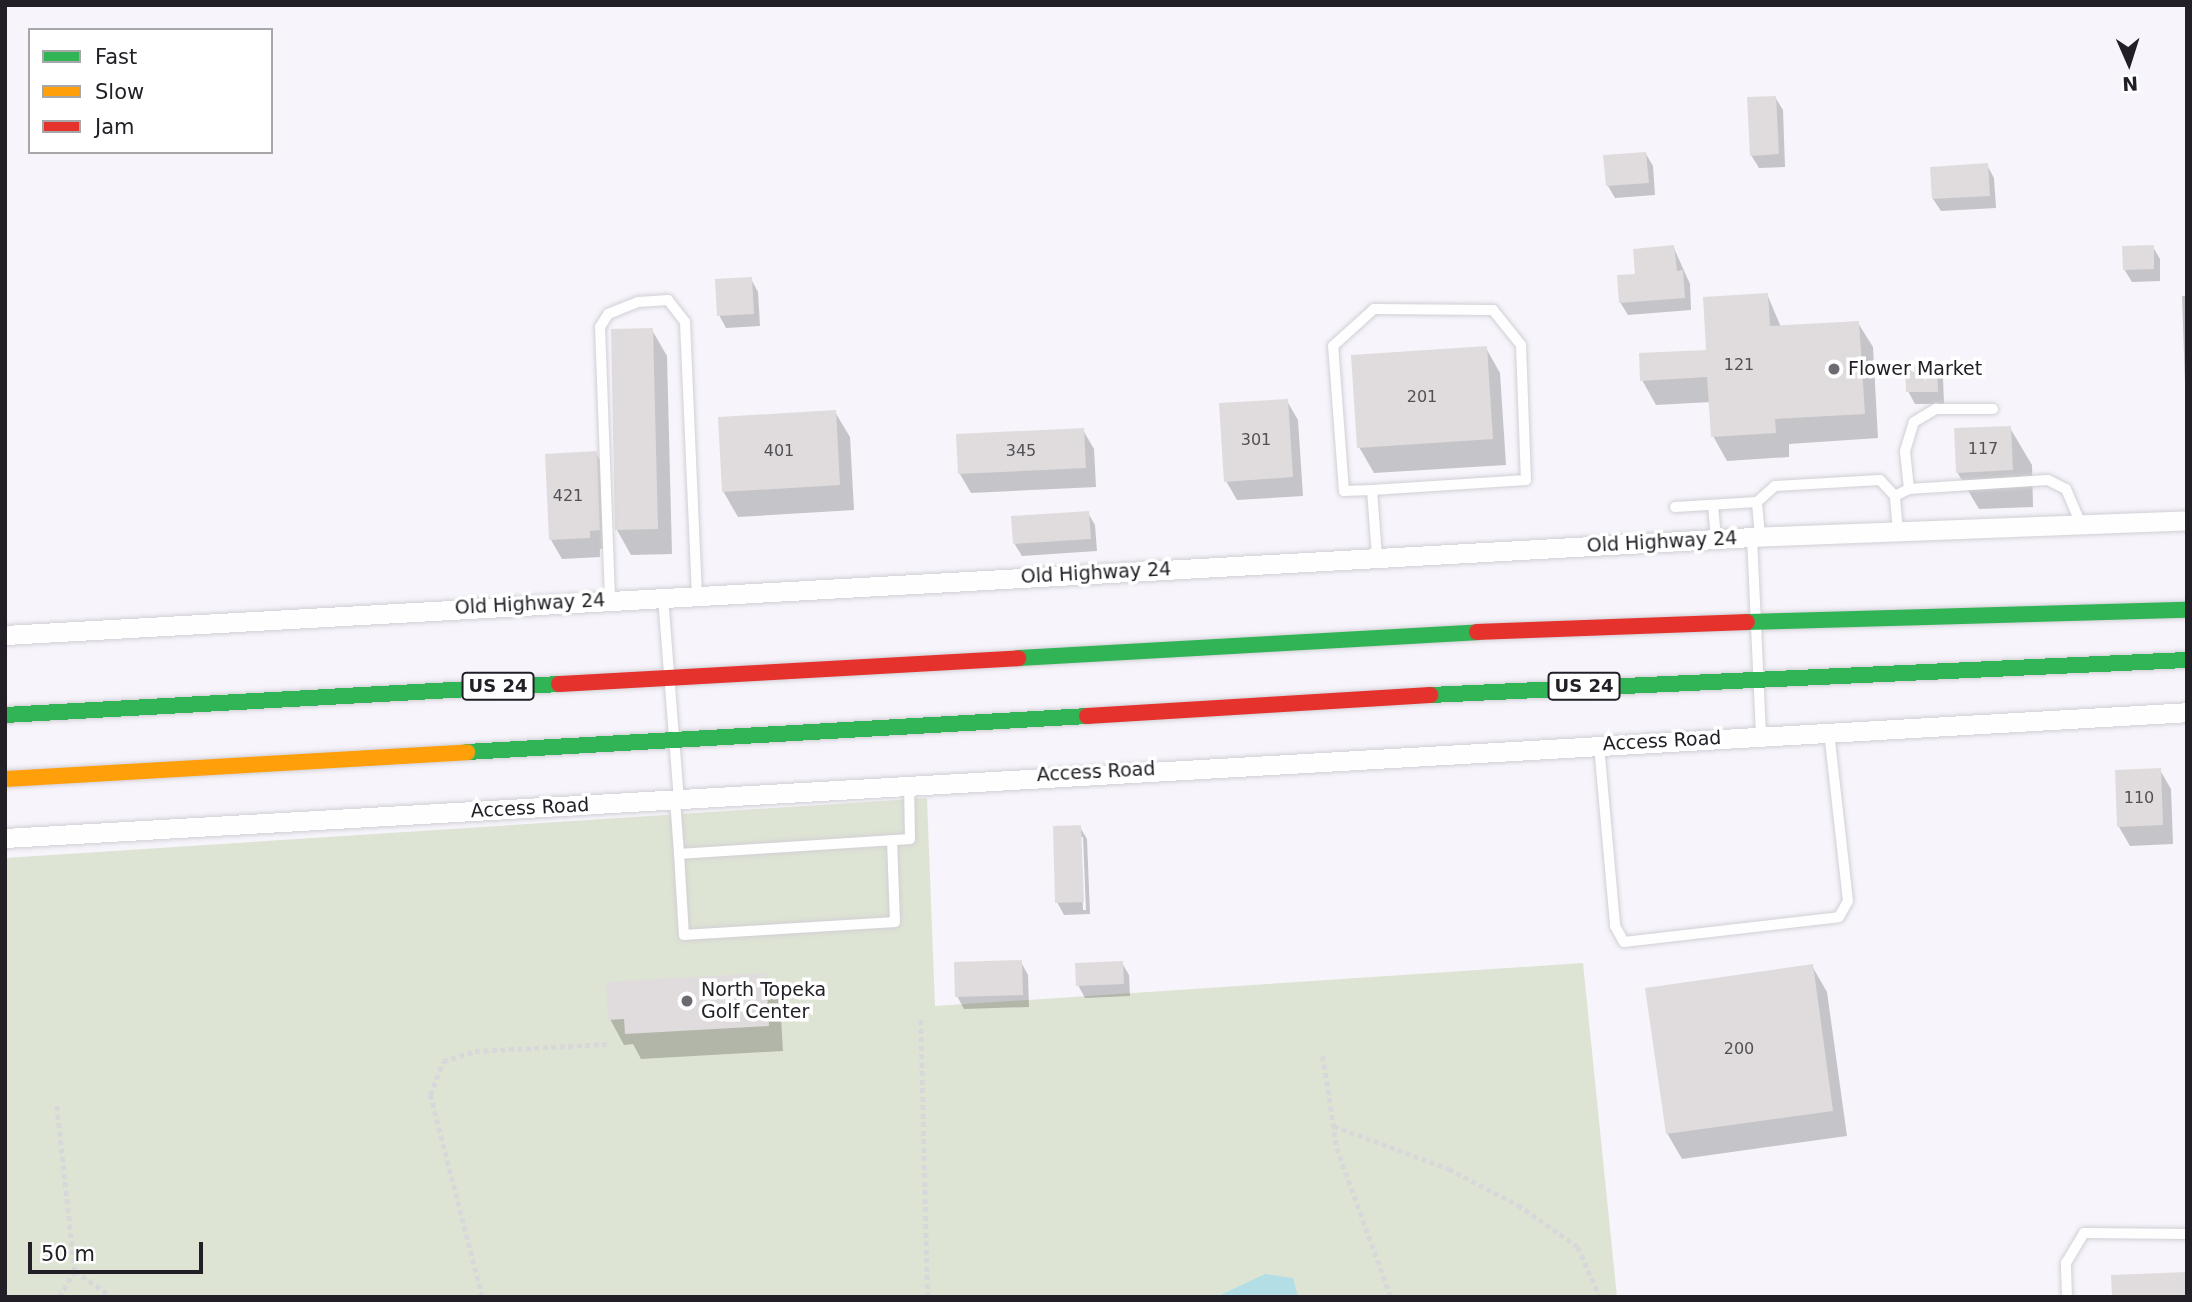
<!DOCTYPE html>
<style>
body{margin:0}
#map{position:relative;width:2192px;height:1302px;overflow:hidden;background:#f7f5fb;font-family:"DejaVu Sans",sans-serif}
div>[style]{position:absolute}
.green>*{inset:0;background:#dee4d4}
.water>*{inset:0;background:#b3dee5}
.shadow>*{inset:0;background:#0003}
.building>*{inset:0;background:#e0dcdd}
.path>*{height:4.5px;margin-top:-2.25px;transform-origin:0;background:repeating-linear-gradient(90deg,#d8d8da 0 5px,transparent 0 8.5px)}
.roads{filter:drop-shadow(0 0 2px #d1cfd5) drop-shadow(0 0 2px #d1cfd5)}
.lane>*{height:10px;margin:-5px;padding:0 5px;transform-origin:5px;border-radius:5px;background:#fefefe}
.street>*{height:19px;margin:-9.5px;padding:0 9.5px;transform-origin:9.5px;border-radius:9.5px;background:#fefefe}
.fast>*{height:16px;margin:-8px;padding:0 8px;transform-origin:8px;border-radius:8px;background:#30b455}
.slow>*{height:16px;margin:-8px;padding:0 8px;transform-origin:8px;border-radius:8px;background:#ff9f0a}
.jam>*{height:16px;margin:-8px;padding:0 8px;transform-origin:8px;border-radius:8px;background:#e5322d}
.dots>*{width:19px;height:19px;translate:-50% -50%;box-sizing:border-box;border:4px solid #fff;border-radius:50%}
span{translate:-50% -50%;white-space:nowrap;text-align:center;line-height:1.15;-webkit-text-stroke:7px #fff;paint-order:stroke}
.number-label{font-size:16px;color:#525055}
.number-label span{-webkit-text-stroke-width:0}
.shield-label span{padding:2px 5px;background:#fff;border:2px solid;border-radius:5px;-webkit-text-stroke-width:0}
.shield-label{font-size:18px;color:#222026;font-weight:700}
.poi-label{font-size:19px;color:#222026}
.left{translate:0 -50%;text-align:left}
.street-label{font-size:19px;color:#222026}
.frame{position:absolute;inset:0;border:7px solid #222026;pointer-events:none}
.legend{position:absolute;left:28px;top:28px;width:245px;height:126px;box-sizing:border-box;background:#fff;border:2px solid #a7a6a8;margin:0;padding:9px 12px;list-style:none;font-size:21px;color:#222026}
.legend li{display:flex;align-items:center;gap:14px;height:35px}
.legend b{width:35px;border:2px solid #a7a6a8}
.north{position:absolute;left:2094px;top:28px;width:70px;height:70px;-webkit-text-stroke:5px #fff;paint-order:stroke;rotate:177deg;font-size:19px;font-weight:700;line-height:28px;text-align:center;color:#222026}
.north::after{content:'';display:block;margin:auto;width:24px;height:32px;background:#222026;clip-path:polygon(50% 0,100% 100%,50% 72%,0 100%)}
.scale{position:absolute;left:28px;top:1242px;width:175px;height:32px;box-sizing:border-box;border:4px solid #222026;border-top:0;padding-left:9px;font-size:21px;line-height:24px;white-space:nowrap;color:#222026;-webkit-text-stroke:5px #fff;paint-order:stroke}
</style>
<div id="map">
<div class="green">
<i style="clip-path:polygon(927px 798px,935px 1006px,1583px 963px,1617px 1297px,5px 1297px,5px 858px)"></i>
</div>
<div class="water">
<i style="clip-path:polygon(1265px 1274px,1293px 1278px,1298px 1297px,1216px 1297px)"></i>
</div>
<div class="shadow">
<i style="clip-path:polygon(1775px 97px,1783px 110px,1785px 167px,1759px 168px,1751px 155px)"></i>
<i style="clip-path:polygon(1646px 154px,1653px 166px,1655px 195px,1615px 198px,1608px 186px,1605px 157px)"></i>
<i style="clip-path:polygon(1987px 165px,1994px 178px,1996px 208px,1941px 211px,1933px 199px)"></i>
<i style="clip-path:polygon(1673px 246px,1690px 284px,1691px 310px,1628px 315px,1620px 302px,1637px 275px)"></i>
<i style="clip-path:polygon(2153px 247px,2160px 259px,2160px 281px,2132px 282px,2124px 269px)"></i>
<i style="clip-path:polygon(751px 279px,758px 292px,760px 326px,726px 328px,719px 315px)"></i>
<i style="clip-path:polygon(1767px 294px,1781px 327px,1858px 323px,1873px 347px,1878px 438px,1789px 444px,1789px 457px,1727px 461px,1713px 436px,1711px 402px,1656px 405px,1642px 380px,1708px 351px)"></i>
<i style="clip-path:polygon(2182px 296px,2187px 296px,2187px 387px,2185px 384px)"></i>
<i style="clip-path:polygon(652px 330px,667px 356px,672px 554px,631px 555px,617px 530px)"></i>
<i style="clip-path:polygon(1486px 348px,1500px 373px,1506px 465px,1374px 473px,1359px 447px)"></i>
<i style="clip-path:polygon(1936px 366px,1943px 378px,1944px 404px,1915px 404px,1908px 391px)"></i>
<i style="clip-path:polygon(1287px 401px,1298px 420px,1303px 496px,1237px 500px,1226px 481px)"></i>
<i style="clip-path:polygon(835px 412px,850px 437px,854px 510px,738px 517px,723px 491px)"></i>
<i style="clip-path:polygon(2010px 428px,2032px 465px,2033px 507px,1979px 509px,1957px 472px)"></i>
<i style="clip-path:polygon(1083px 430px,1094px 449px,1096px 487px,971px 493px,960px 474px,958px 436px)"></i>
<i style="clip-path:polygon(596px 453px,607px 472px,610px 549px,600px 549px,600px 557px,562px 559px,551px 540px)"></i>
<i style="clip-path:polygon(1088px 513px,1095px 525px,1097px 551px,1022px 556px,1014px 543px)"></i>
<i style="clip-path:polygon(2160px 770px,2171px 789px,2173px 844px,2130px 846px,2119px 827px)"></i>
<i style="clip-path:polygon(evenodd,1080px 827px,1087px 839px,1090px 914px,1064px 915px,1057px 902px,1080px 827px,1080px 837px,1083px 837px,1086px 910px,1083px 910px,1080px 837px)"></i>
<i style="clip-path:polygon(1021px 962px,1028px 975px,1029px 1007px,964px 1009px,957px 996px)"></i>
<i style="clip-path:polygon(1122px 963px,1129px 975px,1130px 996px,1085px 998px,1078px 985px)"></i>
<i style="clip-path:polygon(1812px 966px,1827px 992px,1847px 1136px,1682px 1159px,1667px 1133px)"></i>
<i style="clip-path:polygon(765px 975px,780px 1001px,783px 1051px,641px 1059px,633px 1044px,624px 1045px,610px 1019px)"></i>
</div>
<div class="building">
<i style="clip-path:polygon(1776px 96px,1779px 154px,1750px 156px,1747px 97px)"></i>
<i style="clip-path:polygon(1646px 152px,1649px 183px,1606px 186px,1603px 155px)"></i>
<i style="clip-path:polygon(1988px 163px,1990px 196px,1932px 199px,1930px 167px)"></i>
<i style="clip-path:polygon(1674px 245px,1677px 271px,1683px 270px,1685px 298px,1619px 303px,1617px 275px,1635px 274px,1633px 249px)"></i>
<i style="clip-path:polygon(2154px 245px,2154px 269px,2123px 270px,2122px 246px)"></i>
<i style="clip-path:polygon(752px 277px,754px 314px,717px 316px,715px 279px)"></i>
<i style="clip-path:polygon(1768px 293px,1770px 326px,1859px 321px,1865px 414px,1775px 419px,1776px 433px,1711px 437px,1707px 377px,1640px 381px,1639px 353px,1706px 350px,1703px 297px)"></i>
<i style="clip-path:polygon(653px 328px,658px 529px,615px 530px,611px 329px)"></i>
<i style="clip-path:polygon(1487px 346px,1493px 439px,1357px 448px,1351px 355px)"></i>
<i style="clip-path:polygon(1937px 364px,1938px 392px,1906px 392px,1905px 366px)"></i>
<i style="clip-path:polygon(1288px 399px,1293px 477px,1224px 482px,1219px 403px)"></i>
<i style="clip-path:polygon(836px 410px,840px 485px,722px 492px,718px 417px)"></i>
<i style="clip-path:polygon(2011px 426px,2013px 470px,1956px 473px,1954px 428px)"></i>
<i style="clip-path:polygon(1084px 428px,1086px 468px,958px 474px,956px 434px)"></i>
<i style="clip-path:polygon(597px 451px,600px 530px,590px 531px,590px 538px,549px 540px,545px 454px)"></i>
<i style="clip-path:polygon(1089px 511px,1091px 539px,1013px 544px,1011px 516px)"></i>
<i style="clip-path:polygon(2161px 768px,2163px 825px,2117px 827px,2115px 770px)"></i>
<i style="clip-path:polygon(1081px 825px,1084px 902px,1055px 903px,1053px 826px)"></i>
<i style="clip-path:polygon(1022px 960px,1023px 995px,955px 997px,954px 962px)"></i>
<i style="clip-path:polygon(1123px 961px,1124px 984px,1076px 986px,1075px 963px)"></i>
<i style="clip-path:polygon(1813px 964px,1833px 1111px,1666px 1134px,1645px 988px)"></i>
<i style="clip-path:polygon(766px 973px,769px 1026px,625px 1034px,624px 1019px,608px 1020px,606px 982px)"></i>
<i style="clip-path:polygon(2187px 1272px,2187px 1297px,2112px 1297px,2111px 1275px)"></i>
</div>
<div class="path">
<i style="left:921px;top:1020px;width:277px;rotate:88.6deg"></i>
<i style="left:1323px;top:1056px;width:93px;rotate:81.3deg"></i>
<i style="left:1337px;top:1148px;width:158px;rotate:70.1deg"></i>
<i style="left:57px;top:1106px;width:166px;rotate:83.8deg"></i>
<i style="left:75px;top:1271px;width:30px;rotate:120deg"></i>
<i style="left:1334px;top:1126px;width:123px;rotate:20.5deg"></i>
<i style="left:1449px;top:1169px;width:78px;rotate:27.6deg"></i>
<i style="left:1518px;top:1205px;width:73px;rotate:35deg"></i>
<i style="left:1578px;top:1247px;width:55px;rotate:66.3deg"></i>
<i style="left:75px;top:1271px;width:45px;rotate:35.1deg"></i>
<i style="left:482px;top:1297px;width:209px;rotate:-104.4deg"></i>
<i style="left:430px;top:1095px;width:36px;rotate:-69deg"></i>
<i style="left:443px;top:1061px;width:34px;rotate:-17deg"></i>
<i style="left:475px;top:1051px;width:132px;rotate:-3deg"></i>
</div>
<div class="roads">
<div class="lane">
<i style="left:1909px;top:489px;width:38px;rotate:-96deg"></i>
<i style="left:1905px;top:451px;width:30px;rotate:-73deg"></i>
<i style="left:1914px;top:422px;width:26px;rotate:-31deg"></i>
<i style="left:1936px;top:409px;width:57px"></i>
<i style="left:1372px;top:490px;width:28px;rotate:178deg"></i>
<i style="left:1344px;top:491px;width:145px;rotate:-94.3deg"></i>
<i style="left:1333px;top:346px;width:55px;rotate:-42.1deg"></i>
<i style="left:1374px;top:309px;width:119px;rotate:0.5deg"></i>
<i style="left:1493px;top:310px;width:45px;rotate:51.3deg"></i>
<i style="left:1521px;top:345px;width:135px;rotate:87.9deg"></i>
<i style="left:1526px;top:480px;width:154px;rotate:176.3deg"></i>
<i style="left:1372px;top:490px;width:67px;rotate:85.7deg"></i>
<i style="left:1713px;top:505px;width:34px;rotate:85deg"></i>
<i style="left:1675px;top:507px;width:82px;rotate:-3.5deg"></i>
<i style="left:1898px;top:532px;width:36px;rotate:-95deg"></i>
<i style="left:1895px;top:496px;width:16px;rotate:-27deg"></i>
<i style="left:1909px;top:489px;width:139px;rotate:-3.7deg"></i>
<i style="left:2048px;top:480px;width:20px;rotate:27deg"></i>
<i style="left:2066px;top:489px;width:38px;rotate:67deg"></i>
<i style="left:1752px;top:537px;width:198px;rotate:87.4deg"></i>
<i style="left:1760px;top:537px;width:35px;rotate:-95deg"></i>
<i style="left:1757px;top:502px;width:24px;rotate:-42deg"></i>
<i style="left:1775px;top:486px;width:105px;rotate:-3.3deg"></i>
<i style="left:1880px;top:480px;width:22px;rotate:47deg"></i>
<i style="left:663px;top:597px;width:203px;rotate:85.5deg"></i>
<i style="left:610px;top:599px;width:272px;rotate:-92.1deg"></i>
<i style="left:600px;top:327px;width:15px;rotate:-58deg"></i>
<i style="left:608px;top:314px;width:32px;rotate:-22deg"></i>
<i style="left:638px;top:302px;width:30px;rotate:-4deg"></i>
<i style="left:668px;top:300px;width:28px;rotate:52deg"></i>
<i style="left:685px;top:322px;width:273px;rotate:87.5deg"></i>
<i style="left:1599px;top:745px;width:182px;rotate:84.9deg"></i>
<i style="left:1615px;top:926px;width:18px;rotate:61deg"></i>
<i style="left:1624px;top:942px;width:216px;rotate:-6.6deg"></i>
<i style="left:1839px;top:917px;width:18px;rotate:-61deg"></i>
<i style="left:1848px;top:901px;width:170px;rotate:-96.4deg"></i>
<i style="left:675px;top:799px;width:55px;rotate:85.8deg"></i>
<i style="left:679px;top:854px;width:231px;rotate:-3.7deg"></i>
<i style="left:910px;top:839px;width:56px;rotate:-91deg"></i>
<i style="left:679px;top:854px;width:81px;rotate:86.5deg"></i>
<i style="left:684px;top:935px;width:211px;rotate:-3.5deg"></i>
<i style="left:895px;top:922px;width:82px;rotate:-92.1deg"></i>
<i style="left:2067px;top:1297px;width:34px;rotate:-92deg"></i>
<i style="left:2066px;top:1263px;width:35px;rotate:-59deg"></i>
<i style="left:2084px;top:1233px;width:103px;rotate:0.6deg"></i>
</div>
<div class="street">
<i style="left:5px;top:635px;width:1750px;rotate:-3.21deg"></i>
<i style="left:1752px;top:537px;width:435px;rotate:-2.2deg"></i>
<i style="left:5px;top:838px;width:2186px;rotate:-3.3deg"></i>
</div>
<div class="fast">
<i style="left:1747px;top:622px;width:440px;rotate:-1.6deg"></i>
<i style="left:1018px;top:658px;width:460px;rotate:-3.2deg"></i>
<i style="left:1430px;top:695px;width:758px;rotate:-2.65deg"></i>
<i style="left:5px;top:715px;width:555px;rotate:-3.2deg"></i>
<i style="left:467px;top:752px;width:621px;rotate:-3.32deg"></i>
</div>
<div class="slow">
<i style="left:5px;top:779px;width:463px;rotate:-3.3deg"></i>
</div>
<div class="jam">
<i style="left:1477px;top:632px;width:270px;rotate:-2.1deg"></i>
<i style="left:559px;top:684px;width:460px;rotate:-3.2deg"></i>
<i style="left:1087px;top:716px;width:344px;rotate:-3.5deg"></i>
</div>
</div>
<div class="dots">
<i style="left:1834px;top:369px;background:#6d6b71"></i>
<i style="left:687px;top:1001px;background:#6d6b71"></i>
</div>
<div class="number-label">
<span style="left:1739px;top:365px">121</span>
<span style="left:1422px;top:397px">201</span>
<span style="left:1256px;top:440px">301</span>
<span style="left:1983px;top:449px">117</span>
<span style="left:779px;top:451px">401</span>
<span style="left:1021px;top:451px">345</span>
<span style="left:568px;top:496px">421</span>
<span style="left:2139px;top:798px">110</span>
<span style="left:1739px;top:1049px">200</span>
</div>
<div class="shield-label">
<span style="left:498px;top:686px">US 24</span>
<span style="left:1584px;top:686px">US 24</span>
</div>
<div class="poi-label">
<span class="left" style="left:1848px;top:369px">Flower Market</span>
<span class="left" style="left:701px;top:1001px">North Topeka<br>Golf Center</span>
</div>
<div class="street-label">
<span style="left:1662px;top:542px;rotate:-3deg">Old Highway 24</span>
<span style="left:1096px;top:573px;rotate:-3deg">Old Highway 24</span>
<span style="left:530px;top:604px;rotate:-3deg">Old Highway 24</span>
<span style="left:1662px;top:741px;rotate:-3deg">Access Road</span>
<span style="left:1096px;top:772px;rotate:-3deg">Access Road</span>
<span style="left:530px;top:808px;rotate:-3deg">Access Road</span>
</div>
<div class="frame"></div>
<ul class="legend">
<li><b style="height:9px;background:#30b455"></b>Fast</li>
<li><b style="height:9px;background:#ff9f0a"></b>Slow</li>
<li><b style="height:9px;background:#e5322d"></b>Jam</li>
</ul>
<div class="north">N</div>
<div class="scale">50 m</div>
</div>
